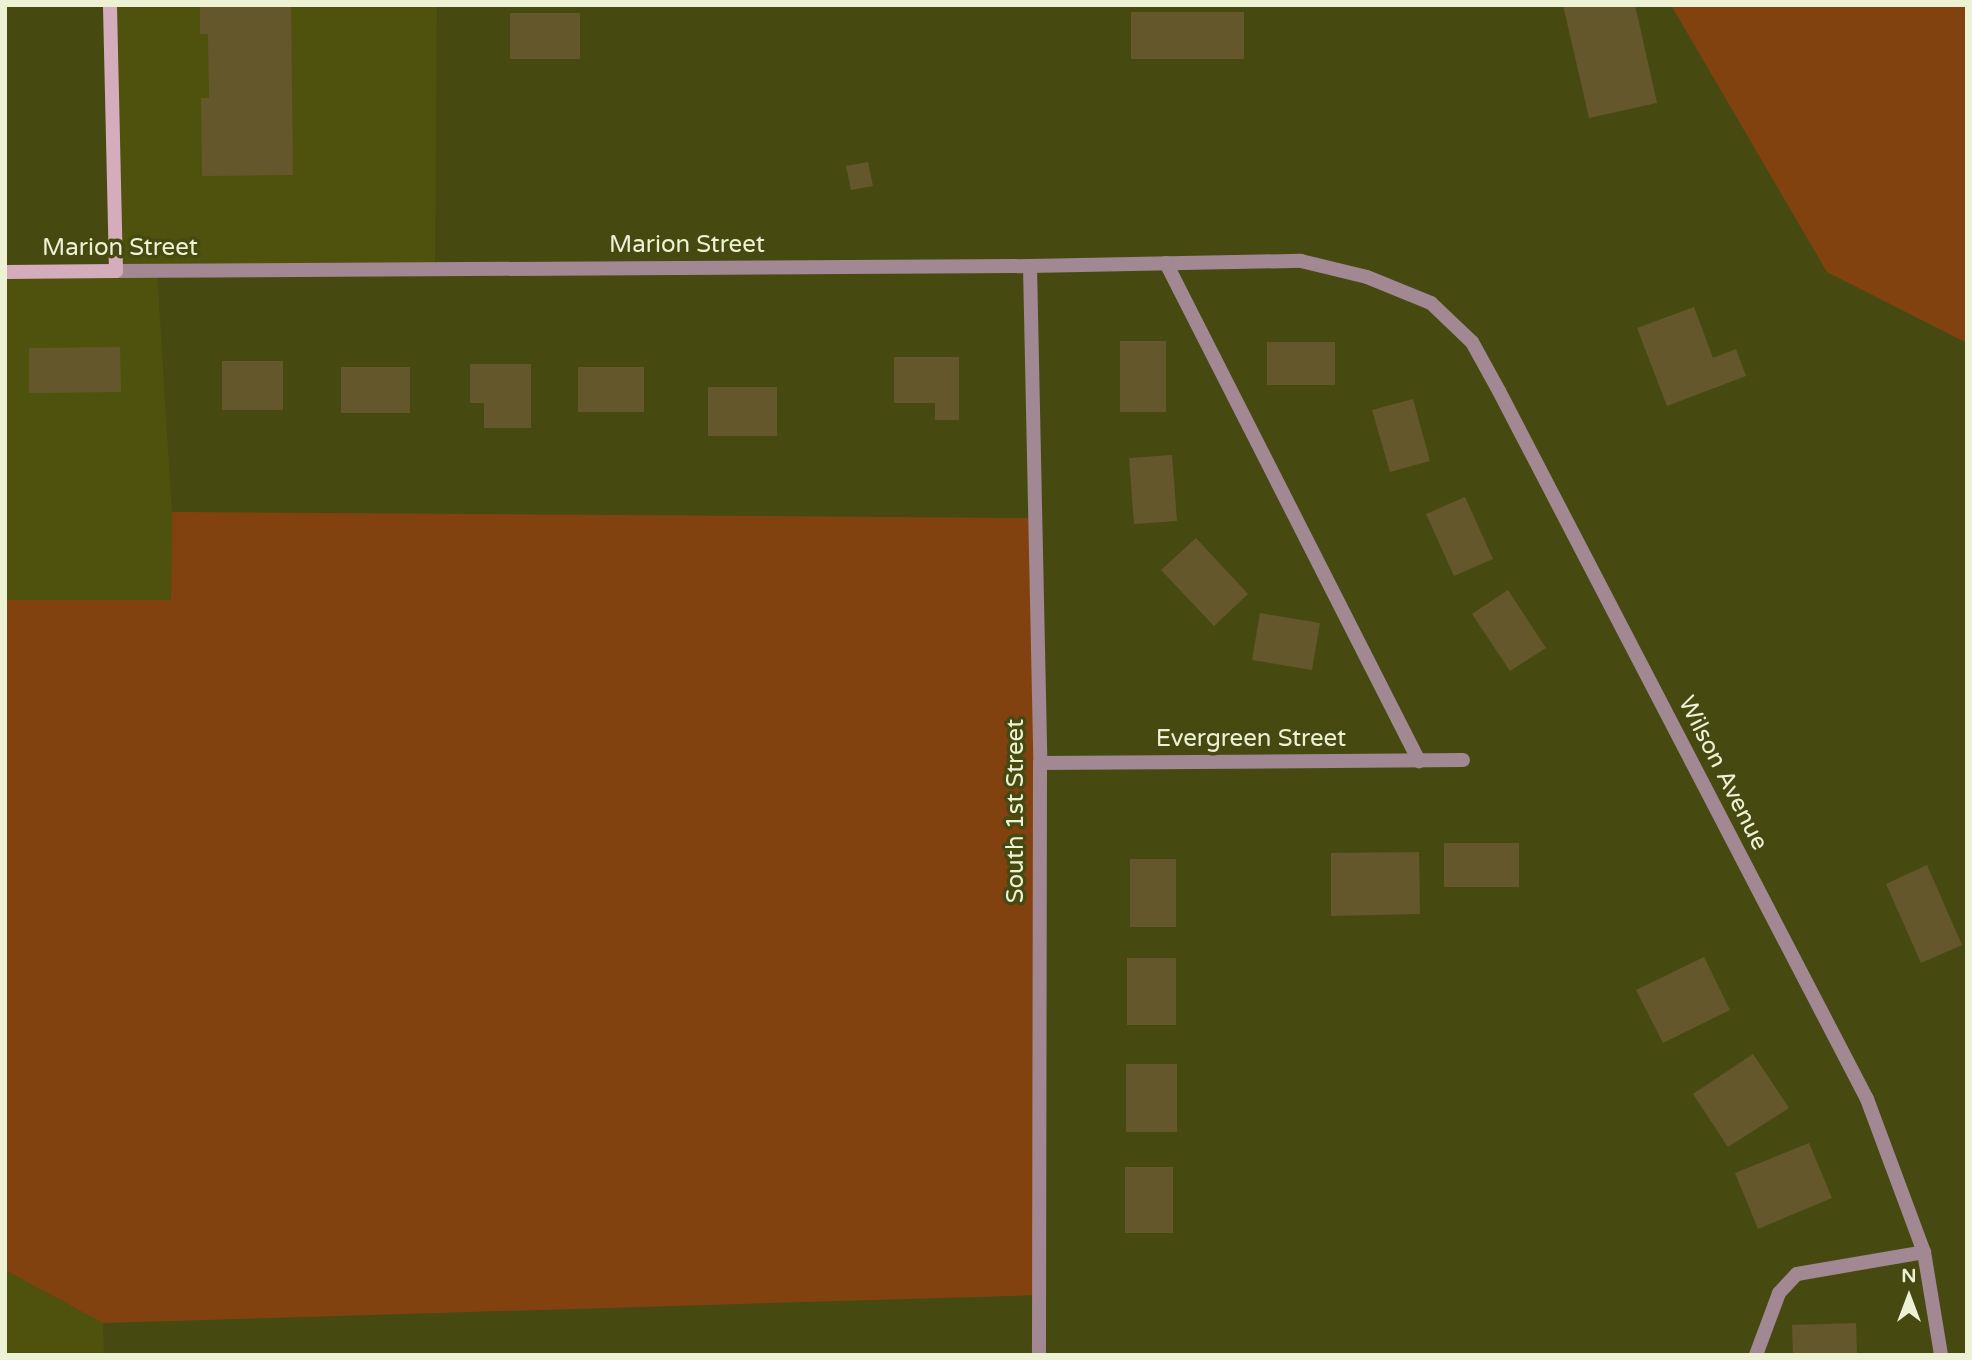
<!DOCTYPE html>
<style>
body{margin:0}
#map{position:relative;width:1972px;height:1360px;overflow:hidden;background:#464a11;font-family:"Varela Round",sans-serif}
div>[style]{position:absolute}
.built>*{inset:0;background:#4e520d}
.green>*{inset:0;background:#824210}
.building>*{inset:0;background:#64572c}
.lane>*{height:14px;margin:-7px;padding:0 7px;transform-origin:7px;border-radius:7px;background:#a28892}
.street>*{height:14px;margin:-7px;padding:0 7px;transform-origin:7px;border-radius:7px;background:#a28892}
.secondary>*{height:14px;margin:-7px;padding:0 7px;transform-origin:7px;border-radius:7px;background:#d5acbc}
span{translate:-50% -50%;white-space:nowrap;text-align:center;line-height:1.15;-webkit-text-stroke:7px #464a11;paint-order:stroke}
.street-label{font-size:24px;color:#eef2d5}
.frame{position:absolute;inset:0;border:7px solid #eef2d5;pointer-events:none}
.north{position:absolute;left:1874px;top:1262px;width:70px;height:70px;-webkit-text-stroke:5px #464a11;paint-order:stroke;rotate:0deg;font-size:19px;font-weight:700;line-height:28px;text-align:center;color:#eef2d5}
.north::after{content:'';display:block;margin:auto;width:24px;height:32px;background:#eef2d5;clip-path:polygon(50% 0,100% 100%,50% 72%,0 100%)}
</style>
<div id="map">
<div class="built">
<i style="clip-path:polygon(110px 5px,437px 5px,435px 270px,157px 271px,172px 512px,171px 601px,5px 600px,5px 272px,116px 271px)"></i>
<i style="clip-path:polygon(5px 1270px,103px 1323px,104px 1355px,5px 1355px)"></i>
</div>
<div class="green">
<i style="clip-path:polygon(1671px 5px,1967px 5px,1967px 343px,1827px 272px)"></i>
<i style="clip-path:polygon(172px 512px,1035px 518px,1039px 1295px,103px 1323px,5px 1270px,5px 600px,171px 600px)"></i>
</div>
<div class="building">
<i style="clip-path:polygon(200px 5px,291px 5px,293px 175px,202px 176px,201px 98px,209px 98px,208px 34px,200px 34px)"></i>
<i style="clip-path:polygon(1563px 5px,1635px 5px,1657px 103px,1589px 118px)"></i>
<i style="clip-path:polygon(1131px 12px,1244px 12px,1244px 59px,1131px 59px)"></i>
<i style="clip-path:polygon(510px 13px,580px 13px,580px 59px,510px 59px)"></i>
<i style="clip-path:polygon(868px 162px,873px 186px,851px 190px,846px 166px)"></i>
<i style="clip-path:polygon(1694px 307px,1713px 358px,1736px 349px,1746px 376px,1667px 406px,1637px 328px)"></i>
<i style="clip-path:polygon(1120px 341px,1166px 341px,1166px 412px,1120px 412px)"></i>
<i style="clip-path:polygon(1267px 342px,1335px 342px,1335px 385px,1267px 385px)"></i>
<i style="clip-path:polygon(120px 347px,121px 392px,29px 393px,29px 348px)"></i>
<i style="clip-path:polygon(894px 357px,959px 357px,959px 420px,935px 420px,935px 403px,894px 403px)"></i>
<i style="clip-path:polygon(222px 361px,283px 361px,283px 410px,222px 410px)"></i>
<i style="clip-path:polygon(470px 364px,531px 364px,531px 428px,484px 428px,484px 403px,470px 403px)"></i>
<i style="clip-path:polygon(341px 367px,410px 367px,410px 413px,341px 413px)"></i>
<i style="clip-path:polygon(578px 367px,644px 367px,644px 412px,578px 412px)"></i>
<i style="clip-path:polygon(708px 387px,777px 387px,777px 436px,708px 436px)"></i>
<i style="clip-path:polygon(1413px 399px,1430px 461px,1390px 472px,1372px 410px)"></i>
<i style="clip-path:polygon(1172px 455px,1177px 521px,1134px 524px,1129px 458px)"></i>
<i style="clip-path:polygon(1465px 497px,1493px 559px,1454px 576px,1426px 514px)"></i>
<i style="clip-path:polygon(1196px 538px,1248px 594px,1214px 626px,1161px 570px)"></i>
<i style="clip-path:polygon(1508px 590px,1546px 648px,1510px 671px,1472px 614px)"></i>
<i style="clip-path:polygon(1260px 613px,1320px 623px,1312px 670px,1252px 660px)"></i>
<i style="clip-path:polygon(1444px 843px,1519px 843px,1519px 887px,1444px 887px)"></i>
<i style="clip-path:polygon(1419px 852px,1420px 914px,1331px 916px,1331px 853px)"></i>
<i style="clip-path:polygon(1130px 859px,1176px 859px,1176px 927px,1130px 927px)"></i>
<i style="clip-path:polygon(1927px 865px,1962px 945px,1921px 963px,1886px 884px)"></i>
<i style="clip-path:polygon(1704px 957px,1730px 1010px,1663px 1043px,1636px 990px)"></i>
<i style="clip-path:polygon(1127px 958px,1176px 958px,1176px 1025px,1127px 1025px)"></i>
<i style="clip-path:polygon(1753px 1054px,1789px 1108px,1728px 1147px,1693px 1094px)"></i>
<i style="clip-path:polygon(1126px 1064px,1177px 1064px,1177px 1132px,1126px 1132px)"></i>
<i style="clip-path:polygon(1809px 1143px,1832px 1198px,1758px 1229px,1735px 1173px)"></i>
<i style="clip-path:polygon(1125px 1167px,1173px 1167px,1173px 1233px,1125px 1233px)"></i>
<i style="clip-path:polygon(1856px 1323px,1857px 1355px,1793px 1355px,1792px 1325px)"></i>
</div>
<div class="lane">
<i style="left:1166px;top:263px;width:559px;rotate:63.07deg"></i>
</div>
<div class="street">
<i style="left:1030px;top:266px;width:497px;rotate:88.8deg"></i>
<i style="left:1040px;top:763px;width:592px;rotate:90.1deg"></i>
<i style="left:116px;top:271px;width:914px;rotate:-0.31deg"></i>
<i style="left:1030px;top:266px;width:271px;rotate:-1.1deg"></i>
<i style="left:1301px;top:261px;width:68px;rotate:13.6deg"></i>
<i style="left:1367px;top:277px;width:69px;rotate:22.1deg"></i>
<i style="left:1431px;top:303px;width:57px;rotate:43.6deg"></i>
<i style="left:1472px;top:342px;width:56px;rotate:61.1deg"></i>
<i style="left:1499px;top:391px;width:798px;rotate:62.54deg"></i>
<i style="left:1867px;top:1099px;width:163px;rotate:69.6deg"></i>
<i style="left:1924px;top:1252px;width:104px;rotate:80.6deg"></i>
<i style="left:1040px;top:763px;width:423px;rotate:-0.4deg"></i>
<i style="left:1756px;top:1355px;width:66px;rotate:-69.6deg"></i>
<i style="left:1779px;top:1293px;width:26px;rotate:-47deg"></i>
<i style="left:1797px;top:1274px;width:129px;rotate:-9.8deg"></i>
</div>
<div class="secondary">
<i style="left:5px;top:272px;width:111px;rotate:-0.5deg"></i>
<i style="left:116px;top:271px;width:266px;rotate:-91.3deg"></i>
</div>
<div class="street-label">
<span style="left:687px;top:245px">Marion Street</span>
<span style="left:120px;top:248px">Marion Street</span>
<span style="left:1251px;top:739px">Evergreen Street</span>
<span style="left:1723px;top:773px;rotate:63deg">Wilson Avenue</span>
<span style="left:1016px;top:811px;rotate:-90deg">South 1st Street</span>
</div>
<div class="frame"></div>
<div class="north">N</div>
</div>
